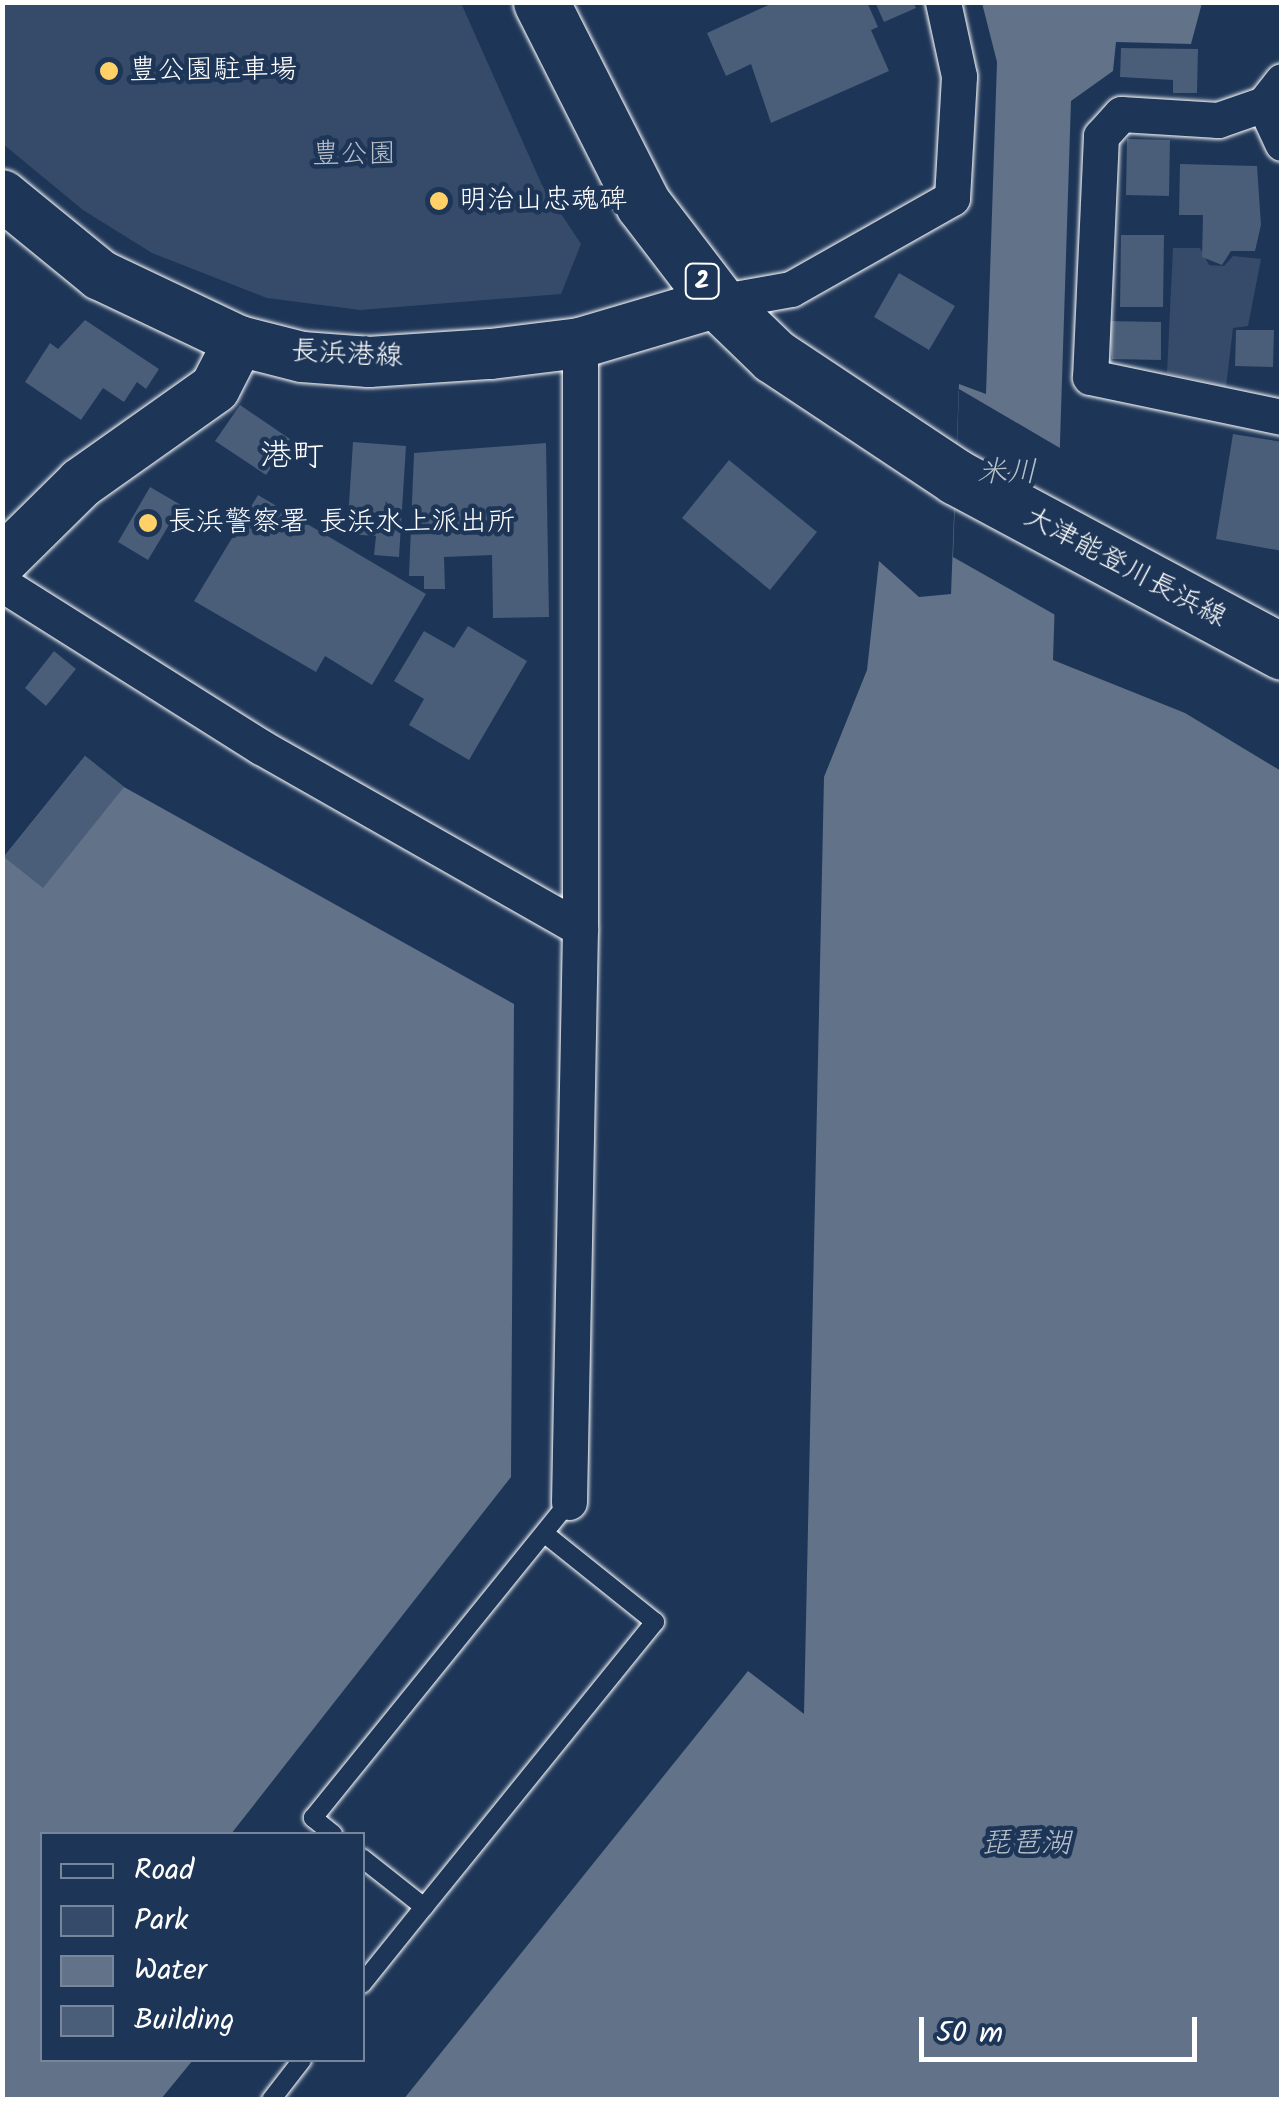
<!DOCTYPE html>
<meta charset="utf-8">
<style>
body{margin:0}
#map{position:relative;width:1284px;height:2102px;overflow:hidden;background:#1d3557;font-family:Kalam,"Klee One",sans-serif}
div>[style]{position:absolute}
.green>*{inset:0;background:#364b69}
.water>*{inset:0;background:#617289}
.pier>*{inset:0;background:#1d3557}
.building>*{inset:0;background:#4a5d79}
.roads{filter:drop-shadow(0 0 2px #fff) drop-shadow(0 0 2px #fff)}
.lane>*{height:18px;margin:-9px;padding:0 9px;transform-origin:9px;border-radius:9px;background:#1d3557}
.street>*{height:35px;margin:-17.5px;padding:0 17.5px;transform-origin:17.5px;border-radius:17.5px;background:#1d3557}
.secondary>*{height:50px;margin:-25px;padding:0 25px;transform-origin:25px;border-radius:25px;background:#1d3557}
.primary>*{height:55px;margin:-27.5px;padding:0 27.5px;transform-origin:27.5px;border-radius:27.5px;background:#1d3557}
.dots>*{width:28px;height:28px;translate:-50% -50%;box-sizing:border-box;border:5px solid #1d3557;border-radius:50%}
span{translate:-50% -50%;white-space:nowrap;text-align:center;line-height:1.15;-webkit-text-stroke:9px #1d3557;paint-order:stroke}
.shield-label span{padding:2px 8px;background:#1d3557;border:2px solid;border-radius:8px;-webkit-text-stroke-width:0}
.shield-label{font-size:25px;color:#fff;font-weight:700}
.poi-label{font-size:28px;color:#fff}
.left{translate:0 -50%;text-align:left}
.park-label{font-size:28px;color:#b9c0ca}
.street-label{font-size:28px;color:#fff}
.water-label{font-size:30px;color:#b8c0ca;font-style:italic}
.quarter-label{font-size:32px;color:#fff}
.frame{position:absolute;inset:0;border:5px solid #fff;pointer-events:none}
.legend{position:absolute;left:40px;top:1832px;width:325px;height:230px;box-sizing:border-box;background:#1d3557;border:2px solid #77869a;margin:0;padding:12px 18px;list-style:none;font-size:30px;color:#fff}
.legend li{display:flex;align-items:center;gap:20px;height:50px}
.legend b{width:50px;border:2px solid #77869a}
.scale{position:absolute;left:919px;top:2017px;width:278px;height:45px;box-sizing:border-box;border:5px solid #fff;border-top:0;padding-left:12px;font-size:30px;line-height:35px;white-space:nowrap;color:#fff;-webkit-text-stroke:8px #1d3557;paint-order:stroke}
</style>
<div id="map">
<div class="green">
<i style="clip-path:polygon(2px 3px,461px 3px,542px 185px,581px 244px,561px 294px,360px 310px,267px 298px,152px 253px,83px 210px,3px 144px)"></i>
<i style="clip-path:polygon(1173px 248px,1200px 248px,1209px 265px,1224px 266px,1233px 256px,1261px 259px,1248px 326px,1233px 328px,1226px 387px,1167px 373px)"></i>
</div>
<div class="water">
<i style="clip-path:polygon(982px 3px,1202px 3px,1191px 44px,1116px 42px,1113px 71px,1071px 101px,1053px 660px,1185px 713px,1281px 771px,1281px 2099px,403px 2100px,748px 1671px,804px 1714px,824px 777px,867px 670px,879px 561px,919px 597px,951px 594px,959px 384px,986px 394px,997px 62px)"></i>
<i style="clip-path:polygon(85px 756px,124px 787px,514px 1004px,511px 1477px,231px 1834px,42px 1834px,42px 2060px,193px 2060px,161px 2099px,3px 2099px,2px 859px)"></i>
</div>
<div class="pier">
<i style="clip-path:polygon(959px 389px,1065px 451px,1059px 617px,953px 557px)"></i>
</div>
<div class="building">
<i style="clip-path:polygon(775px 2px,867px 2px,878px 27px,871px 30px,889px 71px,771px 123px,751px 64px,726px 76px,707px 33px)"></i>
<i style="clip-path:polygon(875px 2px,913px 2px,916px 8px,884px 22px)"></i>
<i style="clip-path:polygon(1121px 48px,1198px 49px,1197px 93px,1173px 93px,1173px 80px,1120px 77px)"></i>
<i style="clip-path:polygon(1127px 139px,1170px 140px,1169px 196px,1126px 195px)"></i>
<i style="clip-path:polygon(1180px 164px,1257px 166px,1261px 225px,1255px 251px,1231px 251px,1222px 265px,1202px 257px,1203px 215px,1179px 215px)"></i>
<i style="clip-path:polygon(1121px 235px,1164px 235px,1163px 307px,1120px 307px)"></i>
<i style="clip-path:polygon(899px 273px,955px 306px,929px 350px,874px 317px)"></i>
<i style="clip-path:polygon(85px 320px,159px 369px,146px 389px,137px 382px,124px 402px,103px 388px,81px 420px,25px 382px,50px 343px,58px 349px)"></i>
<i style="clip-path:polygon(1108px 321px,1161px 322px,1161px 360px,1112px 359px)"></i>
<i style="clip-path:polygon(1236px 330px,1274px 330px,1273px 367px,1235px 366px)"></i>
<i style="clip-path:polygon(240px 405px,290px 439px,266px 475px,215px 441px)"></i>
<i style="clip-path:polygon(1233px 434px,1282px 442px,1282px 551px,1216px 539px)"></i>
<i style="clip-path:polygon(353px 442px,406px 446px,399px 557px,374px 555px,376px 536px,347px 534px)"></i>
<i style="clip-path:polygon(546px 443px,549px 617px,493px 618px,492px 555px,444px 557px,445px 589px,424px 589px,424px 576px,409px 576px,414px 453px)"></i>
<i style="clip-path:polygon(729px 460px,817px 532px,770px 590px,682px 518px)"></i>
<i style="clip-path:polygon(150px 487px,181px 505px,148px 560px,118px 542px)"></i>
<i style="clip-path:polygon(258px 495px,426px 594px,372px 685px,325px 656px,316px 672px,194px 601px)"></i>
<i style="clip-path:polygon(468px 626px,527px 661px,469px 760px,409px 725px,424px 699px,394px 681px,424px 631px,454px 648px)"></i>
<i style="clip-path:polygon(54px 651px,76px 669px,46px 706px,25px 688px)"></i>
<i style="clip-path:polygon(85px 756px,124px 787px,43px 888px,4px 857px)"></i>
</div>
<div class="roads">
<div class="lane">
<i style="left:333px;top:1834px;width:26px;rotate:-141deg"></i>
<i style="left:313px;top:1818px;width:407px;rotate:-51deg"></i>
<i style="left:362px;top:1858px;width:79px;rotate:38.3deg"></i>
<i style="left:424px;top:1907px;width:367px;rotate:-51deg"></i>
<i style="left:655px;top:1622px;width:142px;rotate:-141.3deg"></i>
<i style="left:362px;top:1984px;width:99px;rotate:-51.2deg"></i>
<i style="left:271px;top:2100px;width:51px;rotate:-52.2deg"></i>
</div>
<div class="street">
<i style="left:1282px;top:81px;width:29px;rotate:128deg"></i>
<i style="left:1264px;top:104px;width:43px;rotate:65.2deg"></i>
<i style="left:1264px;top:104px;width:49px;rotate:160.8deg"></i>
<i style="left:1218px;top:120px;width:97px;rotate:-176.5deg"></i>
<i style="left:1121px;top:114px;width:30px;rotate:132deg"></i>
<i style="left:1101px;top:136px;width:241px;rotate:92.6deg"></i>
<i style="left:1090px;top:377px;width:196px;rotate:11.8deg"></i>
<i style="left:718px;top:302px;width:74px;rotate:-10.1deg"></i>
<i style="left:791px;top:289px;width:185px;rotate:-29.5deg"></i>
<i style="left:952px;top:198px;width:122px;rotate:-86.7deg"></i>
<i style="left:959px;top:76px;width:76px;rotate:-102.2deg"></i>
<i style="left:2px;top:584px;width:306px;rotate:32.2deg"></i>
<i style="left:261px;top:747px;width:367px;rotate:29.6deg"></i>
<i style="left:569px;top:1502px;width:574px;rotate:-88.9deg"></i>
<i style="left:580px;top:928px;width:585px;rotate:-90deg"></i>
</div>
<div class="secondary">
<i style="left:2px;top:195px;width:127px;rotate:39.2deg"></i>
<i style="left:100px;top:275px;width:154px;rotate:25.4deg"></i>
<i style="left:2px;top:561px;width:111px;rotate:-44.6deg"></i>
<i style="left:81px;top:483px;width:164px;rotate:-35.3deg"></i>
<i style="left:215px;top:388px;width:53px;rotate:-62.9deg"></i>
<i style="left:239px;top:341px;width:65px;rotate:14.3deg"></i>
<i style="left:302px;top:357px;width:67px;rotate:4.3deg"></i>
<i style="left:369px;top:362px;width:122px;rotate:-3.8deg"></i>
<i style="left:491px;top:354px;width:90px;rotate:-7deg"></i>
<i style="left:580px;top:343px;width:144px;rotate:-16.5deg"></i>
</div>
<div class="primary">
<i style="left:541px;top:2px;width:226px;rotate:63.2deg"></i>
<i style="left:643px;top:204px;width:123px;rotate:52.6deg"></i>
<i style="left:718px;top:302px;width:78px;rotate:44deg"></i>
<i style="left:774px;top:356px;width:219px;rotate:33.6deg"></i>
<i style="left:956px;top:477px;width:370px;rotate:28.2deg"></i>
</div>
</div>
<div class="dots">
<i style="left:109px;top:71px;background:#ffd166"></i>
<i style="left:439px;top:201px;background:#ffd166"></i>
<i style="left:148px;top:523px;background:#ffd166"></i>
</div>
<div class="shield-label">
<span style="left:702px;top:281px">2</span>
</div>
<div class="poi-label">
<span class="left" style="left:129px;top:71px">豊公園駐車場</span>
<span class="left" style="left:459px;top:201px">明治山忠魂碑</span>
<span class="left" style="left:168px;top:523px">長浜警察署 長浜水上派出所</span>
</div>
<div class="park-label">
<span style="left:354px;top:155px">豊公園</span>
</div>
<div class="street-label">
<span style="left:347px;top:355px;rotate:3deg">長浜港線</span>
<span style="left:1125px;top:568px;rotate:28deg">大津能登川長浜線</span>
</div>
<div class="water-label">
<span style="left:1007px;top:473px">米川</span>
<span style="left:1026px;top:1844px">琵琶湖</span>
</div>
<div class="quarter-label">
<span style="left:292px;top:457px">港町</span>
</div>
<div class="frame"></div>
<ul class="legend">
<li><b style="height:12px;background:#1d3557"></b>Road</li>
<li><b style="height:28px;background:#364b69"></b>Park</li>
<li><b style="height:28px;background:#617289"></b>Water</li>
<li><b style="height:28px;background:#4a5d79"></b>Building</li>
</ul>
<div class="scale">50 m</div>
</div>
